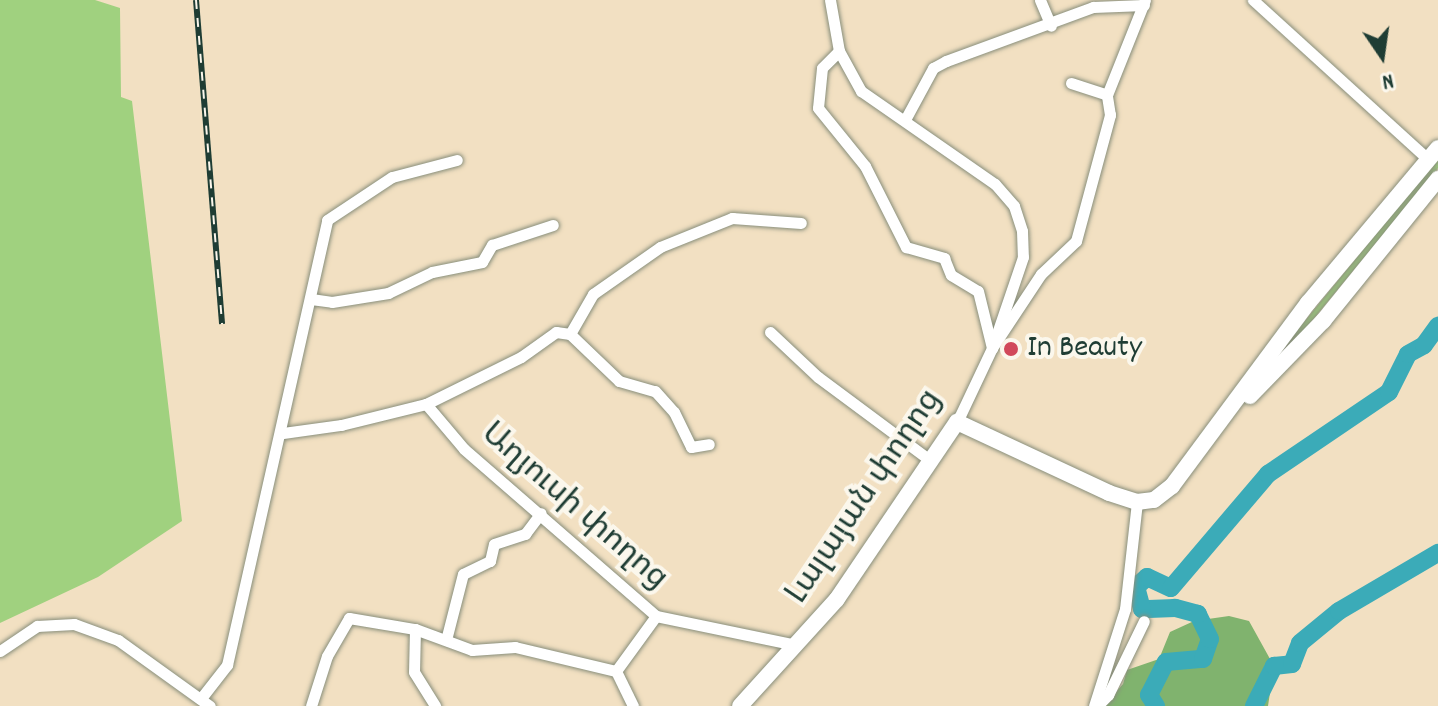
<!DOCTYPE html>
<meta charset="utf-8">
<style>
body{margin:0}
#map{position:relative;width:1438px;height:706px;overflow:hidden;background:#f2e0c2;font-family:Dekko,"Noto Sans Armenian",sans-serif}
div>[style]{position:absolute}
.green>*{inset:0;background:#a0d17f}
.forest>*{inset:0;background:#80b36e}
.river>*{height:18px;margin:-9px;padding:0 9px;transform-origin:9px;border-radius:9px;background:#3babb8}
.roads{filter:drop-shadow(0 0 2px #888e7b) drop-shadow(0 0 2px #888e7b)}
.minor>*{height:11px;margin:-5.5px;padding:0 5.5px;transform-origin:5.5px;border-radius:5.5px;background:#fff}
.highway>*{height:16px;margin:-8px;padding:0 8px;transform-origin:8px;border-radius:8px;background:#fff}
.rail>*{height:6px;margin-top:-3px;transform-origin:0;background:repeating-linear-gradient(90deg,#fbf7ec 0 9px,#1f3d34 0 18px);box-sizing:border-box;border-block:2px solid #1f3d34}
.dots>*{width:22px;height:22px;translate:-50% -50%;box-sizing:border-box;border:4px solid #fbf7ec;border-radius:50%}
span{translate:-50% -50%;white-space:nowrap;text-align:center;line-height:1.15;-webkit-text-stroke:8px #fbf7ec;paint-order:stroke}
.poi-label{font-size:32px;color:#1f3d34}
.left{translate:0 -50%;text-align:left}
.street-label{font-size:32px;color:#1f3d34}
.north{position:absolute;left:1342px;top:16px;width:80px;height:80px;-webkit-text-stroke:6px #fbf7ec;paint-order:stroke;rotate:167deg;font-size:22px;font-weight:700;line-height:32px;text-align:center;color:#1f3d34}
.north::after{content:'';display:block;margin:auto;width:28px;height:36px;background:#1f3d34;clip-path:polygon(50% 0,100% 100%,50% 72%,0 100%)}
</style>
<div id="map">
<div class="green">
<i style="clip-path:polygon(0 0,95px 0,120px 8px,121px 97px,132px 101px,182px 521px,98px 577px,0 623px)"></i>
<i style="clip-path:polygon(1438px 158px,1438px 168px,1291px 346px,1287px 343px)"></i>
</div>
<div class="forest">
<i style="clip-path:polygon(1229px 616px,1249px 621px,1274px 666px,1268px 706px,1104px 706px,1123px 684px,1127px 670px,1159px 659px,1170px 632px,1194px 621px)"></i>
</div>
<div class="river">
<i style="left:1156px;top:706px;width:13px;rotate:-122deg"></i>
<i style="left:1149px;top:695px;width:37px;rotate:-63deg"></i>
<i style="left:1166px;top:662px;width:37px;rotate:-5deg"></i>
<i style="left:1203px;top:659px;width:21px;rotate:-71deg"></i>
<i style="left:1210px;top:639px;width:28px;rotate:-116deg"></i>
<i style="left:1198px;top:614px;width:24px;rotate:-165deg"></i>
<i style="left:1175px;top:608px;width:33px;rotate:178deg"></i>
<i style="left:1142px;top:609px;width:23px;rotate:-105deg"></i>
<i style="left:1136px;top:587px;width:15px;rotate:-42deg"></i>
<i style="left:1147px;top:577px;width:26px;rotate:25deg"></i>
<i style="left:1171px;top:588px;width:150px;rotate:-49.6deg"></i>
<i style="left:1268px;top:474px;width:146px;rotate:-34.1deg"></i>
<i style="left:1389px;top:392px;width:42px;rotate:-63.4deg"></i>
<i style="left:1408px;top:354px;width:18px;rotate:-29deg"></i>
<i style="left:1424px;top:345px;width:24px;rotate:-54deg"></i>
<i style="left:1254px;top:706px;width:45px;rotate:-63.4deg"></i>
<i style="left:1274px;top:666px;width:18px;rotate:-6deg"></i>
<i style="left:1292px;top:664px;width:22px;rotate:-69deg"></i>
<i style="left:1300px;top:643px;width:50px;rotate:-39.4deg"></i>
<i style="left:1339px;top:611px;width:115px;rotate:-30.4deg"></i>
</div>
<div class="roads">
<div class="minor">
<i style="left:830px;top:0;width:52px;rotate:80deg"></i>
<i style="left:839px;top:51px;width:46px;rotate:61.2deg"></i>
<i style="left:861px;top:91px;width:163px;rotate:34.8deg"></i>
<i style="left:995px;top:184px;width:29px;rotate:49deg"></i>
<i style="left:1014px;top:206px;width:26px;rotate:72deg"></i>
<i style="left:1022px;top:231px;width:26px;rotate:88deg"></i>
<i style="left:1023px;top:257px;width:96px;rotate:108.8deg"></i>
<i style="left:992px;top:348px;width:82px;rotate:115.3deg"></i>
<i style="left:1040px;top:0;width:28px;rotate:67deg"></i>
<i style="left:1253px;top:0;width:238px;rotate:42.3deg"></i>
<i style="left:839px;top:51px;width:24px;rotate:135deg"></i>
<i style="left:822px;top:68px;width:40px;rotate:95.7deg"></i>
<i style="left:818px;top:108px;width:75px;rotate:51deg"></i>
<i style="left:865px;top:166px;width:91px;rotate:63.2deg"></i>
<i style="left:906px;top:247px;width:40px;rotate:16deg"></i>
<i style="left:944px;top:258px;width:18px;rotate:68deg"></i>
<i style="left:951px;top:275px;width:31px;rotate:31deg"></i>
<i style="left:978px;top:291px;width:59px;rotate:76.2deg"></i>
<i style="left:992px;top:348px;width:89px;rotate:-56.5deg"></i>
<i style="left:1041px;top:274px;width:48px;rotate:-43.3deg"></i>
<i style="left:1076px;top:241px;width:131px;rotate:-74.9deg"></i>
<i style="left:1110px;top:115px;width:20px;rotate:-99deg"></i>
<i style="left:1107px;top:95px;width:102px;rotate:-68.2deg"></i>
<i style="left:1071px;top:83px;width:38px;rotate:18deg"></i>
<i style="left:906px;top:118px;width:57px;rotate:-61.6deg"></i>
<i style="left:933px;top:68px;width:15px;rotate:-28deg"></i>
<i style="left:946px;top:61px;width:157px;rotate:-20.2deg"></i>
<i style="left:1093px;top:7px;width:51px;rotate:-2.2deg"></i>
<i style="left:311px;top:299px;width:21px;rotate:8deg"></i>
<i style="left:332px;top:302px;width:57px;rotate:-9.1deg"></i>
<i style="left:388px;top:293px;width:49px;rotate:-25.5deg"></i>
<i style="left:432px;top:272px;width:51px;rotate:-11.3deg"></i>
<i style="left:482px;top:262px;width:20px;rotate:-60deg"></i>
<i style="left:492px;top:245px;width:64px;rotate:-18.2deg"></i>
<i style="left:770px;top:332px;width:66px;rotate:43.2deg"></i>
<i style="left:818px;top:377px;width:141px;rotate:36.6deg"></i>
<i style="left:570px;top:334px;width:46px;rotate:-60.1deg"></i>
<i style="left:593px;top:294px;width:82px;rotate:-35deg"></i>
<i style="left:660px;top:247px;width:78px;rotate:-21.9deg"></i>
<i style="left:732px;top:218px;width:69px;rotate:4.1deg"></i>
<i style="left:426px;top:404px;width:59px;rotate:49.8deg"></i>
<i style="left:464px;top:449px;width:254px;rotate:41deg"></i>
<i style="left:656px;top:616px;width:143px;rotate:11.7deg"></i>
<i style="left:283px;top:433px;width:59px;rotate:-7.9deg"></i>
<i style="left:341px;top:425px;width:88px;rotate:-13.9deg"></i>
<i style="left:426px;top:404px;width:106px;rotate:-26.3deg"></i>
<i style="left:521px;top:357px;width:43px;rotate:-35.5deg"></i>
<i style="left:556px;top:332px;width:14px;rotate:8deg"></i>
<i style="left:570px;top:334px;width:68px;rotate:43.8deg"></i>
<i style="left:619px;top:381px;width:37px;rotate:16deg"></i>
<i style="left:655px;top:391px;width:28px;rotate:48deg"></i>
<i style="left:674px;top:412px;width:39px;rotate:64deg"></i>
<i style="left:691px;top:447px;width:18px;rotate:-9deg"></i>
<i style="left:415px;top:629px;width:43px;rotate:91.3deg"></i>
<i style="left:414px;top:672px;width:40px;rotate:58deg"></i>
<i style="left:446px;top:640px;width:68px;rotate:-75.6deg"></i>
<i style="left:463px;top:574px;width:30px;rotate:-26deg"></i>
<i style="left:490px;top:561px;width:17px;rotate:-77deg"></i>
<i style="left:494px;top:544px;width:33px;rotate:-18deg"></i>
<i style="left:525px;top:534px;width:26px;rotate:-53deg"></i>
<i style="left:0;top:651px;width:45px;rotate:-34deg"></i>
<i style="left:37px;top:626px;width:37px;rotate:-3deg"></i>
<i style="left:74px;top:624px;width:47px;rotate:20deg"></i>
<i style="left:118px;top:640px;width:113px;rotate:35.7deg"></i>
<i style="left:616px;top:671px;width:68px;rotate:-54deg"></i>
<i style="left:202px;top:697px;width:41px;rotate:-52deg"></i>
<i style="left:227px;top:665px;width:456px;rotate:-77.3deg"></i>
<i style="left:327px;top:220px;width:78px;rotate:-33.5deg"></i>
<i style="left:392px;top:177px;width:67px;rotate:-14.7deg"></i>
<i style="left:311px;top:706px;width:52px;rotate:-72.3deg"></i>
<i style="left:327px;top:656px;width:44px;rotate:-59.9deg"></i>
<i style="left:349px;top:618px;width:67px;rotate:9.5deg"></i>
<i style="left:415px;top:629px;width:61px;rotate:20.2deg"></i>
<i style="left:472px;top:650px;width:43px;rotate:-4deg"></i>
<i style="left:515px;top:647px;width:104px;rotate:13.4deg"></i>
<i style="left:616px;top:671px;width:39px;rotate:64deg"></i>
<i style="left:1094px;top:706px;width:102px;rotate:-72.3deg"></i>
<i style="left:1125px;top:609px;width:108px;rotate:-83.6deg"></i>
<i style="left:1097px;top:706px;width:16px;rotate:-45deg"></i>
<i style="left:1108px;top:695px;width:82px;rotate:-64.1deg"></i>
</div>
<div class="highway">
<i style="left:1250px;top:396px;width:105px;rotate:-45.8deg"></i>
<i style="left:1323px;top:321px;width:183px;rotate:-51deg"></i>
<i style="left:740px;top:706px;width:144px;rotate:-47.8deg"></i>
<i style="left:837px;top:599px;width:214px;rotate:-55.9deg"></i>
<i style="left:957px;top:422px;width:168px;rotate:25deg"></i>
<i style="left:1109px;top:493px;width:29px;rotate:18deg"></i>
<i style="left:1137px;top:502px;width:17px;rotate:-7deg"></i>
<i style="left:1154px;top:500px;width:23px;rotate:-38deg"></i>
<i style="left:1172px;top:486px;width:228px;rotate:-53.4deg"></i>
<i style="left:1308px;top:303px;width:202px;rotate:-50deg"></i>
</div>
</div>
<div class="rail">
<i style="left:196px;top:0;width:325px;rotate:85.4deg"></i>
</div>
<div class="dots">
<i style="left:1011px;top:349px;background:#d1495b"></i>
</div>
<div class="poi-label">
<span class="left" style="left:1027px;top:349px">In Beauty</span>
</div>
<div class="street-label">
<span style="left:866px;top:498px;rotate:-56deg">Լալայան փողոց</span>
<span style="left:573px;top:508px;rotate:41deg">Աղյուսի փողոց</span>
</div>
<div class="north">N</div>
</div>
